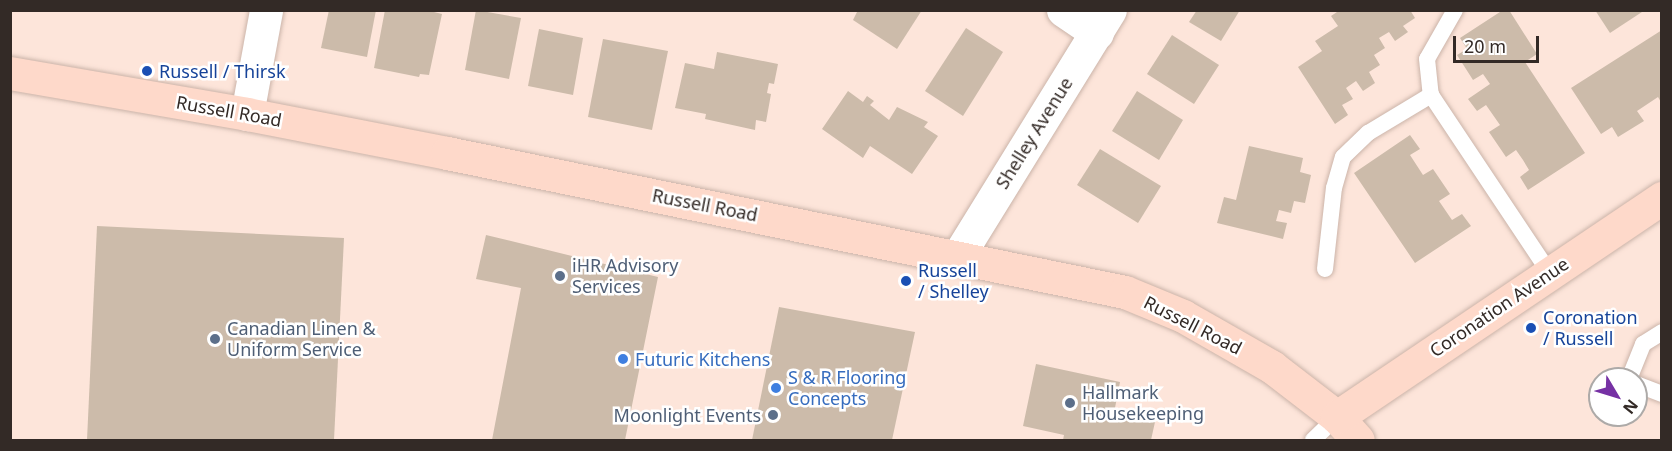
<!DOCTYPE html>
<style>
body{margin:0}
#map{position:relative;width:1672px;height:451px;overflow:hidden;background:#fde5da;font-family:"Noto Sans",sans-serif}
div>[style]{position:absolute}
.building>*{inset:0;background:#cba}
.roads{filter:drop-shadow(0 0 2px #cbb4a9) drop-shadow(0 0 2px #cbb4a9)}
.lane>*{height:16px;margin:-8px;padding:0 8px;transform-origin:8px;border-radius:8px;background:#fff}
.street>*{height:33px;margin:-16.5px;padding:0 16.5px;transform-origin:16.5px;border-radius:16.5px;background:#fff}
.secondary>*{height:33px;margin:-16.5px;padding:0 16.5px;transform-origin:16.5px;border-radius:16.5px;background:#fed9ca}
.dots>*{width:16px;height:16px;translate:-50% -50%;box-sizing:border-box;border:3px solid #fff;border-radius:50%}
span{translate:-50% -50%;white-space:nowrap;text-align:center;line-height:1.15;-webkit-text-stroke:5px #fff;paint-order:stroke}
.transit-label{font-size:18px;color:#164399}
.left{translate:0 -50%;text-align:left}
.street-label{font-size:18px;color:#332a26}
.service-label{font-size:18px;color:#4e5e75}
.right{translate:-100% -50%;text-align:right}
.shop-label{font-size:18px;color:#366cbe}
.frame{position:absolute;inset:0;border:12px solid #332a26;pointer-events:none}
.north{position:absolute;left:1588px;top:367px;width:60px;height:60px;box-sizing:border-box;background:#fff;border:2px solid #adaaa8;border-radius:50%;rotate:128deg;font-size:16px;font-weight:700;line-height:24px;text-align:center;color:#332a26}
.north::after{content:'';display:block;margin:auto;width:21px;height:27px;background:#7631a4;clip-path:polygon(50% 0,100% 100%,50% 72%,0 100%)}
.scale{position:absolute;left:1453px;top:36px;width:86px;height:27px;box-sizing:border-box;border:3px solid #332a26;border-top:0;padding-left:8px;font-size:18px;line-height:21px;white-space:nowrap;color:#332a26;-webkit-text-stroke:4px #fff;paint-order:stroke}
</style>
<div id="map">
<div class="building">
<i style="clip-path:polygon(329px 10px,376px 10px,367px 57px,321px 48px)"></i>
<i style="clip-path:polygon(385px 10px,426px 10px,442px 14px,429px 75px,420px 74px,419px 77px,374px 68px)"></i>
<i style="clip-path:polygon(476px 10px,521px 18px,509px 79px,465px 70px)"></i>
<i style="clip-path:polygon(858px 10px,922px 10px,897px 49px,853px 20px)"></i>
<i style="clip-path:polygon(1197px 10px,1240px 10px,1221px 41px,1189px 22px)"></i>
<i style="clip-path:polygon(1340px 10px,1410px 10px,1415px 18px,1403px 26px,1408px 32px,1395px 41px,1389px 32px,1379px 38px,1385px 48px,1374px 55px,1380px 65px,1369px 72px,1375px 83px,1363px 91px,1356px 81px,1346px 88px,1353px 99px,1342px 105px,1348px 115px,1335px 124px,1298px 67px,1322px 51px,1315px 41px,1338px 26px,1331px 16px)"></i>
<i style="clip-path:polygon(1503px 10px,1509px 10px,1537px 54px,1525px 62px,1585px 153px,1528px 190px,1520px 177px,1529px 170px,1523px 160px,1516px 150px,1506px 157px,1489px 132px,1500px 125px,1486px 105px,1477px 111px,1468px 99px,1490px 84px,1483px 74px,1473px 80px,1457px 55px,1467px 49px,1460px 38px)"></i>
<i style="clip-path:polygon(1595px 10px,1645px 10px,1610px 33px)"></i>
<i style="clip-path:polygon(966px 28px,1003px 52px,963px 116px,925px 91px)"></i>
<i style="clip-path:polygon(539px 29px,583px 38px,573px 95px,528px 86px)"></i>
<i style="clip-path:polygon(1662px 30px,1662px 104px,1658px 97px,1637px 111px,1644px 121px,1618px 137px,1612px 127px,1601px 134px,1571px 88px)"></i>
<i style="clip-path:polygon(1172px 35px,1219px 65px,1194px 104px,1147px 74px)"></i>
<i style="clip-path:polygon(603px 39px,668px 51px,652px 130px,588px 117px)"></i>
<i style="clip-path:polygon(717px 52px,778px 64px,774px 84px,769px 83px,767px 93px,771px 94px,766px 122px,756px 120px,755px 130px,705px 119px,706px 114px,675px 108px,685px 63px,714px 69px)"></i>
<i style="clip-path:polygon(848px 91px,863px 102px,867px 96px,874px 101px,870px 105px,889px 120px,897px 107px,928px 122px,924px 127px,938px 136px,912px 174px,870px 146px,863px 158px,822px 129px)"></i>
<i style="clip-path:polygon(1137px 91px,1183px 120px,1159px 160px,1112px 131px)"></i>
<i style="clip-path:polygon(1410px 135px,1420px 149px,1410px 155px,1423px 175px,1433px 169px,1450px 194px,1439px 201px,1452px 220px,1462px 214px,1471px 226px,1415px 263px,1354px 173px)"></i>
<i style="clip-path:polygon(1249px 146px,1303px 158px,1300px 172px,1311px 175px,1305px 203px,1294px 201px,1291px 213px,1279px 210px,1276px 221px,1287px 223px,1283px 239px,1217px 223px,1224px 197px,1236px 200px)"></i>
<i style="clip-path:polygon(1100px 149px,1161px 186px,1138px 223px,1077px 185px)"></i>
<i style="clip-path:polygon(97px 226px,344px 238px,334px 440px,87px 440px)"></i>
<i style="clip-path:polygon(486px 235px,658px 277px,625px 440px,492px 440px,521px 288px,476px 279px)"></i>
<i style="clip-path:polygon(779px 307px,915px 332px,892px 440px,752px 440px)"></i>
<i style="clip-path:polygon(1036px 364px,1120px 382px,1114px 413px,1155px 422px,1151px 440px,1063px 440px,1064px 435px,1023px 426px)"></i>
</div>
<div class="roads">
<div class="lane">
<i style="left:1455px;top:10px;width:56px;rotate:119.7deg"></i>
<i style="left:1427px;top:59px;width:36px;rotate:84deg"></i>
<i style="left:1431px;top:95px;width:213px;rotate:56.3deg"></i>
<i style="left:1325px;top:269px;width:81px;rotate:-83.7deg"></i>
<i style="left:1334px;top:188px;width:32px;rotate:-74deg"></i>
<i style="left:1343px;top:157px;width:35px;rotate:-44deg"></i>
<i style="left:1368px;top:133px;width:74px;rotate:-31.1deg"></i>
<i style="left:1629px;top:379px;width:38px;rotate:-68deg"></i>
<i style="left:1643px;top:344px;width:22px;rotate:-32deg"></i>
<i style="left:1636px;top:384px;width:28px;rotate:21deg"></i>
<i style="left:1313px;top:440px;width:33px;rotate:-44deg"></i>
</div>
<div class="street">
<i style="left:1063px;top:10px;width:41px;rotate:34.1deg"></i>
<i style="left:247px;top:114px;width:106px;rotate:-79.6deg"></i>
<i style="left:958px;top:256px;width:289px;rotate:-58.3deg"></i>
</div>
<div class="secondary">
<i style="left:10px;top:73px;width:241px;rotate:9.8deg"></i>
<i style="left:247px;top:114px;width:204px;rotate:11deg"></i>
<i style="left:447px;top:153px;width:692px;rotate:11.59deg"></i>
<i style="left:1125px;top:292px;width:63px;rotate:22.5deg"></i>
<i style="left:1183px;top:316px;width:103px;rotate:29.8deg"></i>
<i style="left:1272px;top:367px;width:82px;rotate:37.6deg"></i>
<i style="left:1337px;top:417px;width:31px;rotate:48deg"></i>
<i style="left:1337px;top:417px;width:392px;rotate:-34deg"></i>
</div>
</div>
<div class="dots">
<i style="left:147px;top:71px;background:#1a4fb4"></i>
<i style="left:560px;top:276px;background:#5c6f8a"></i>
<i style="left:906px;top:281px;background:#1a4fb4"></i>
<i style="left:1531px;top:328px;background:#1a4fb4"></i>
<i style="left:215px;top:339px;background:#5c6f8a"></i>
<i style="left:623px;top:359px;background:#3f7fe0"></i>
<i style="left:776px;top:388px;background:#3f7fe0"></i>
<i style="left:1070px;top:403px;background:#5c6f8a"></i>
<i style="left:773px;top:415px;background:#5c6f8a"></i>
</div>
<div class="transit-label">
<span class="left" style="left:159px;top:71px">Russell / Thirsk</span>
<span class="left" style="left:918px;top:281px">Russell<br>/ Shelley</span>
<span class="left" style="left:1543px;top:328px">Coronation<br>/ Russell</span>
</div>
<div class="street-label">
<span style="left:229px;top:111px;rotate:10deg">Russell Road</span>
<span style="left:1034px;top:133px;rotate:-58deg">Shelley Avenue</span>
<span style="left:705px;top:205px;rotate:11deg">Russell Road</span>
<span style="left:1499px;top:307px;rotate:-34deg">Coronation Avenue</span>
<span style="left:1193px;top:325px;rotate:27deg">Russell Road</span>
</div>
<div class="service-label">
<span class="left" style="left:572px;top:276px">iHR Advisory<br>Services</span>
<span class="left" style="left:227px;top:339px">Canadian Linen &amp;<br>Uniform Service</span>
<span class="left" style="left:1082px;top:403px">Hallmark<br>Housekeeping</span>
<span class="right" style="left:761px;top:415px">Moonlight Events</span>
</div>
<div class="shop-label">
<span class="left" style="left:635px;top:359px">Futuric Kitchens</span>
<span class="left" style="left:788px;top:388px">S &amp; R Flooring<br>Concepts</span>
</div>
<div class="frame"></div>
<div class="north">N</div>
<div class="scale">20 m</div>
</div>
